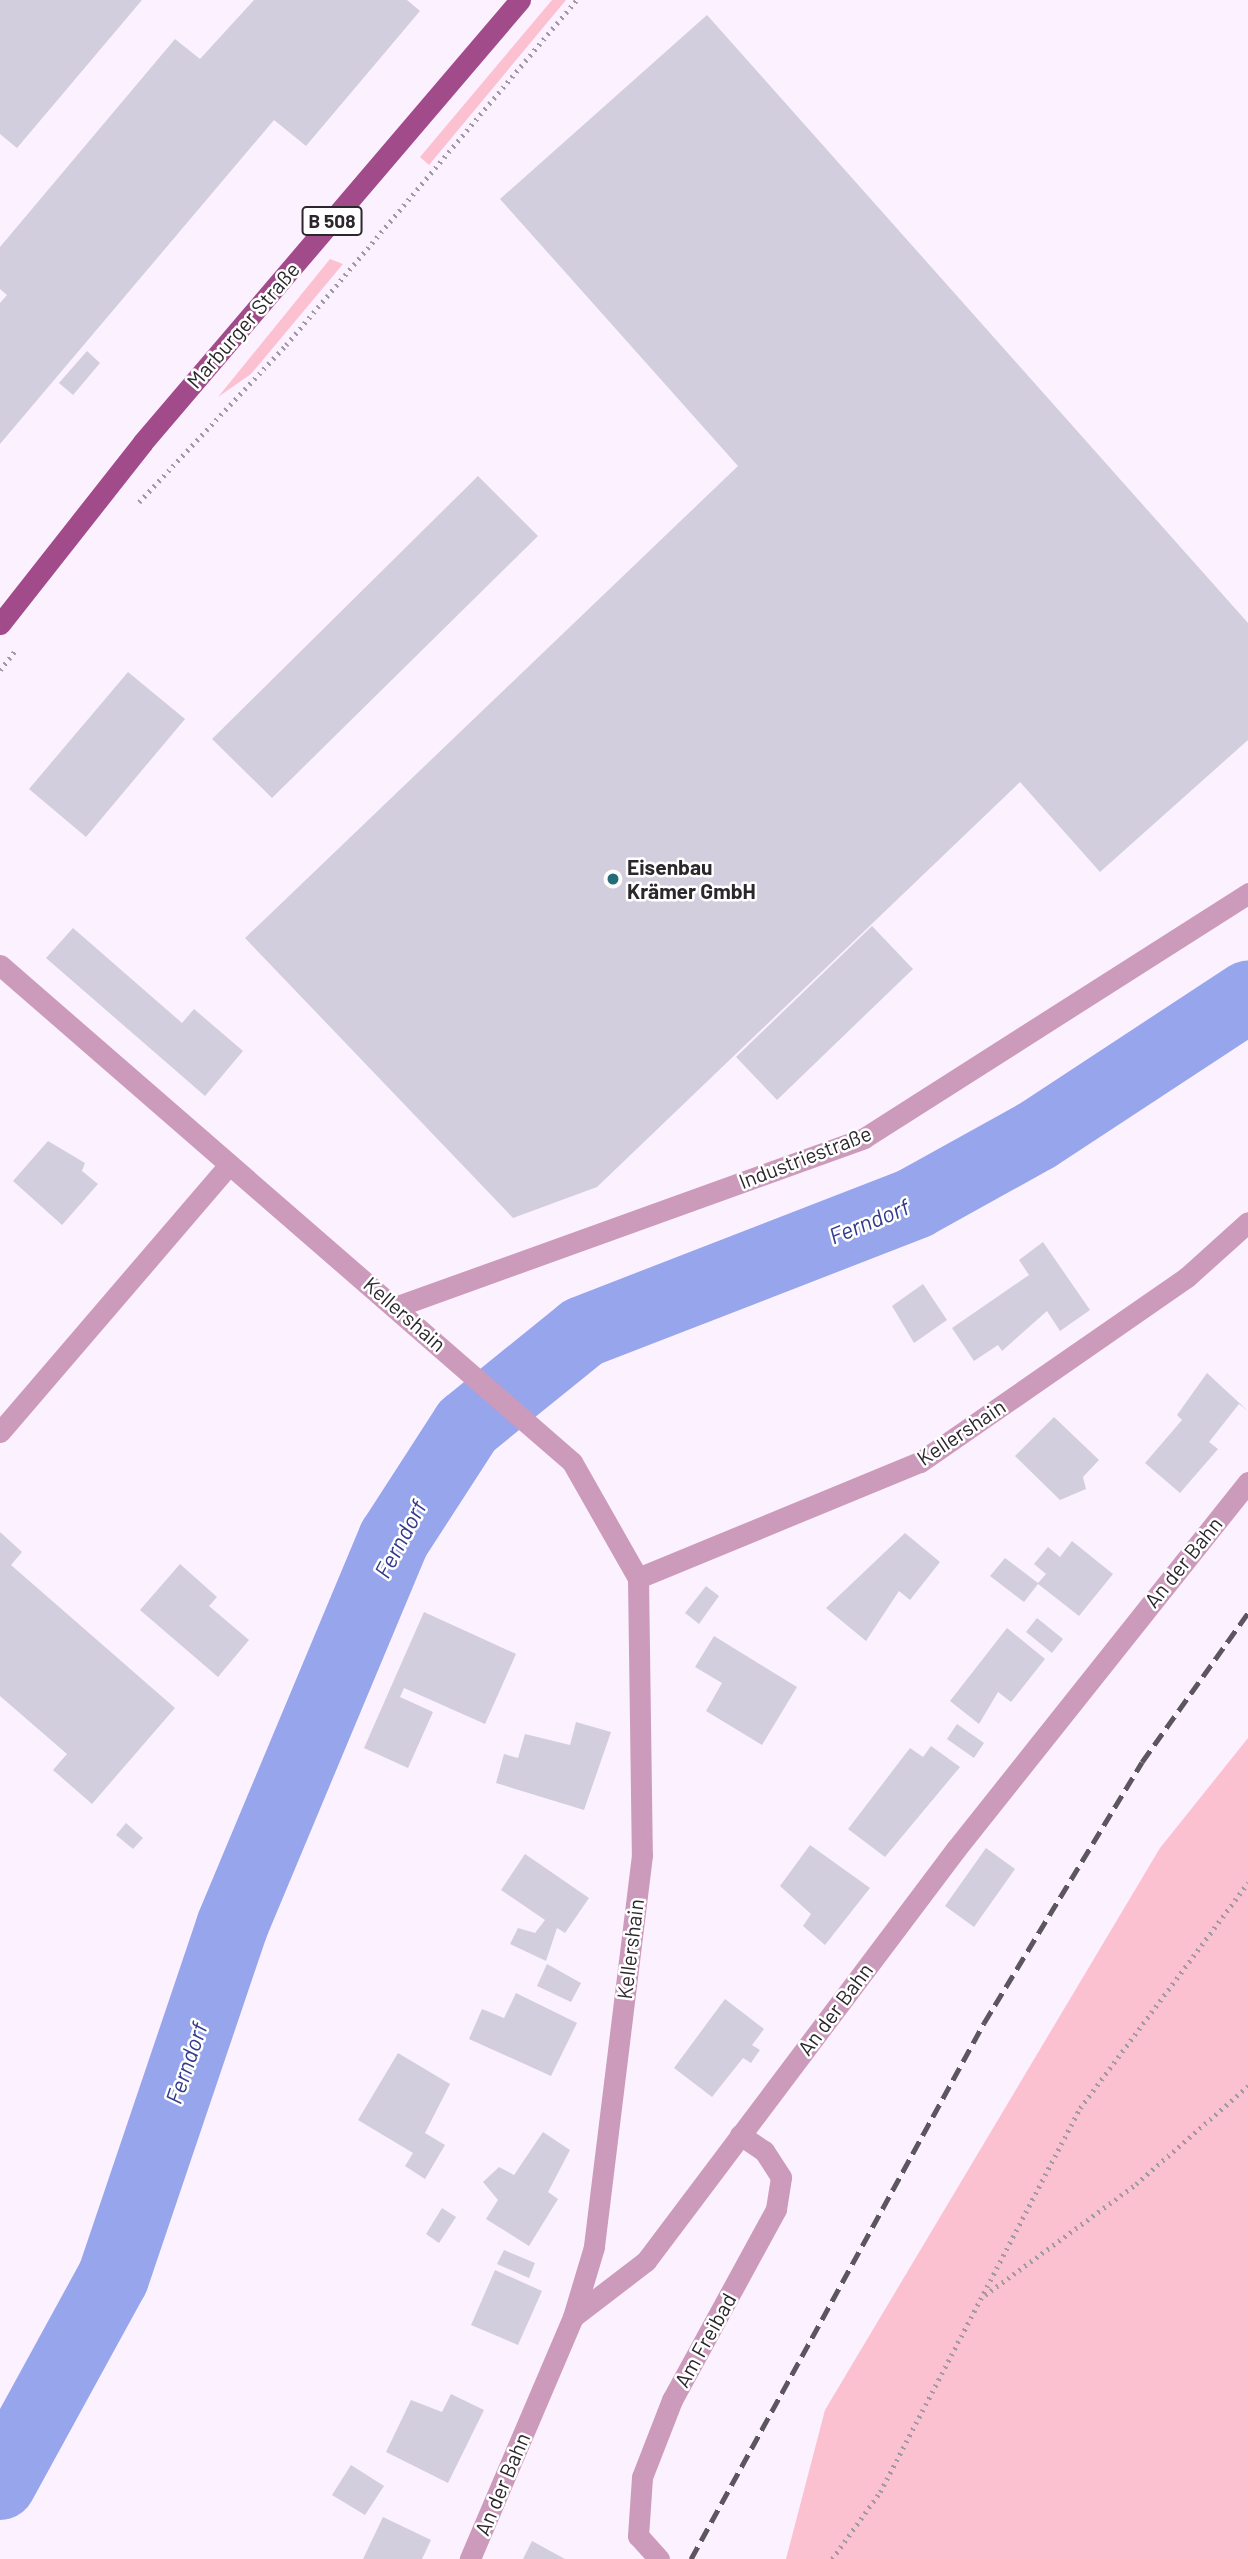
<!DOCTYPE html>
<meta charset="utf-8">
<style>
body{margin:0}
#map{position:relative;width:1248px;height:2559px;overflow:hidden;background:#fbf1ff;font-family:Barlow,sans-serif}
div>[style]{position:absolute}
.green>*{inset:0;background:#fcc1d1}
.river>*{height:72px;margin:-36px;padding:0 36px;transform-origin:36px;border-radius:36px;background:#97a5ec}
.building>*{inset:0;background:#d2cede}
.path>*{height:4.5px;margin-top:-2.25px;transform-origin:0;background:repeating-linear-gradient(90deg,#a19aa4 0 2px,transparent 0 7px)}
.lane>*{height:21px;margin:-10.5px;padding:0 10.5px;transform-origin:10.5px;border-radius:10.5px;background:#cc9abb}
.street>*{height:21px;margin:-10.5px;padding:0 10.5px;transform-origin:10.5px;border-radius:10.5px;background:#cc9abb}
.primary>*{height:21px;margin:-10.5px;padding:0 10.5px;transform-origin:10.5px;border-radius:10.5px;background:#a24b8a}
.rail>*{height:5px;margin-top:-2.5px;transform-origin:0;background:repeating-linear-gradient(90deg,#5c575e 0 14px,transparent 0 21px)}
.dots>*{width:19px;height:19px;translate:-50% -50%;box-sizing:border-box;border:4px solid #fff;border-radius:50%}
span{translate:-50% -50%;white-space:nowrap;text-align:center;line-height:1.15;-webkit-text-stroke:5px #fff;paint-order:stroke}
.shield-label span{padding:2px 5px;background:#fff;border:2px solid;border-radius:5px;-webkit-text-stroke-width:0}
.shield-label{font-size:19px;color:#2b272c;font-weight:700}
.street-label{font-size:21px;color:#2b272c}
.poi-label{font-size:21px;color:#2b272c;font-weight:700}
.left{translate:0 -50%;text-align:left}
.water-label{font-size:23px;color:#343a8c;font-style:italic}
</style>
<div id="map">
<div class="green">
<i style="clip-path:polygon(552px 0,566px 0,429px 165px,420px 157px)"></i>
<i style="clip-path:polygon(330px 259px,343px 264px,251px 374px,218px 397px)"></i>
<i style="clip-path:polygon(1248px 1738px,1248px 2559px,786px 2559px,825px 2410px,1160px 1848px)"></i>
</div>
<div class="river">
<i style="left:0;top:2484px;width:235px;rotate:-61.3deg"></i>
<i style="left:113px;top:2278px;width:372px;rotate:-71.3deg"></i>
<i style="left:232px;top:1926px;width:420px;rotate:-67.3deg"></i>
<i style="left:394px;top:1539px;width:135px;rotate:-57.1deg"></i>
<i style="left:467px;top:1426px;width:149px;rotate:-39deg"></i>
<i style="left:583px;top:1332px;width:356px;rotate:-21.2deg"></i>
<i style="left:915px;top:1203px;width:138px;rotate:-29deg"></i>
<i style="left:1036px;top:1136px;width:254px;rotate:-33.3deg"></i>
</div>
<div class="building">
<i style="clip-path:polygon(0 0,142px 0,17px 148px,0 134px)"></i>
<i style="clip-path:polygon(254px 0,407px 0,420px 11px,306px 146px,274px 120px,0 444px,0 303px,7px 295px,0 289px,0 247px,175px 39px,200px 59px)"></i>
<i style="clip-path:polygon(707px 15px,1248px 623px,1248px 740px,1100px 872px,1020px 782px,597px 1187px,513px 1218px,245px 938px,738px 466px,500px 199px)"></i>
<i style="clip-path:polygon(87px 351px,100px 363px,73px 395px,59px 383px)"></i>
<i style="clip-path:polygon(478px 476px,538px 536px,272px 798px,212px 739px)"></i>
<i style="clip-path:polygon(128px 672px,185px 719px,86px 837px,29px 789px)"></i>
<i style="clip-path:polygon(872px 926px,913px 969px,777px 1100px,736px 1057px)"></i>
<i style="clip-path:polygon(73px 928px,182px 1023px,194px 1009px,243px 1051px,205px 1096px,46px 958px)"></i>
<i style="clip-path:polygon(48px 1141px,85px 1163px,82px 1171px,98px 1184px,62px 1225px,13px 1181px)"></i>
<i style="clip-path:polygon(1043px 1242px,1090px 1310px,1060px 1331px,1047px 1311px,1002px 1351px,998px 1345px,974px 1361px,952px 1328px,1029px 1275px,1019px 1260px)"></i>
<i style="clip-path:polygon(923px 1284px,947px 1320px,914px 1343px,892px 1306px)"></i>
<i style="clip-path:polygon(1207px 1373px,1248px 1411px,1239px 1404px,1209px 1442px,1218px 1449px,1180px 1493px,1145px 1463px,1182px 1420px,1177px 1415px)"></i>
<i style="clip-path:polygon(1054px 1417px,1099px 1460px,1083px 1477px,1086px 1489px,1060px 1500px,1015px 1456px)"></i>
<i style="clip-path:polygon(0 1532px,22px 1552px,11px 1565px,175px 1708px,92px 1804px,53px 1770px,67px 1754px,0 1696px)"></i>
<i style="clip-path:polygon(905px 1533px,940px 1562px,910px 1600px,899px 1591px,866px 1641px,826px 1608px)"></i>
<i style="clip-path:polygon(1072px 1541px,1113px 1574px,1079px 1616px,1038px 1584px,1024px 1602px,990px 1576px,1005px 1558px,1038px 1583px,1046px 1574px,1034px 1564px,1048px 1547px,1060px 1557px)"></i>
<i style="clip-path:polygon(180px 1564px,217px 1597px,209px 1606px,249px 1640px,218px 1677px,140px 1610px)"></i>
<i style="clip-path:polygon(706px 1586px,719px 1596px,699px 1624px,685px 1613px)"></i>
<i style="clip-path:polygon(424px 1612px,516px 1654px,485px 1724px,404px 1688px,400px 1697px,433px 1712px,408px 1768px,364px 1748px)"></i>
<i style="clip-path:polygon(1037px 1618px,1063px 1639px,1052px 1653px,1026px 1632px)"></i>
<i style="clip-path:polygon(1007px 1628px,1045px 1659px,1011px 1702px,998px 1692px,979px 1724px,950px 1701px)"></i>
<i style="clip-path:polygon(714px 1636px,797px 1687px,762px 1745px,706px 1711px,722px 1683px,695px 1667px)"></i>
<i style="clip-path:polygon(576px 1722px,611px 1732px,584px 1810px,496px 1783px,504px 1754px,518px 1758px,525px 1734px,570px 1745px)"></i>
<i style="clip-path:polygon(957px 1724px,984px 1743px,974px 1758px,947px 1739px)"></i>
<i style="clip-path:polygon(931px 1746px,960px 1767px,885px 1857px,848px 1829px,910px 1748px,923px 1757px)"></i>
<i style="clip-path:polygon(126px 1823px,143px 1838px,133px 1849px,116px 1835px)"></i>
<i style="clip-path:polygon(810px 1845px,870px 1888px,825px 1945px,803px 1926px,811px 1914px,780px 1886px)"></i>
<i style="clip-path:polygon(986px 1848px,1015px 1869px,974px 1927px,945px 1906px)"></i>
<i style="clip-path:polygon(525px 1854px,589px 1898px,565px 1933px,557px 1928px,546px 1961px,510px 1944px,518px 1928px,535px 1933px,545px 1920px,501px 1890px)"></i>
<i style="clip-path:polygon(547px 1964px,581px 1983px,571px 2002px,537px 1986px)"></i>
<i style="clip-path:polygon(516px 1993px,577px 2023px,551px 2076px,469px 2039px,482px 2009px,504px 2018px)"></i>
<i style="clip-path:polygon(725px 1999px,764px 2029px,752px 2045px,760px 2050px,751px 2063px,743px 2058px,712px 2097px,674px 2068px)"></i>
<i style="clip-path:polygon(398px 2053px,450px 2084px,425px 2133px,445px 2145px,425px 2179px,405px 2166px,413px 2153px,358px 2120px)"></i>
<i style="clip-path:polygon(543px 2132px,570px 2150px,548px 2192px,558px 2199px,529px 2246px,486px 2219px,498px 2200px,483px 2182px,499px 2167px,514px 2175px)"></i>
<i style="clip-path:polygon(442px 2208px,456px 2217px,439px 2243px,426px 2234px)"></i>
<i style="clip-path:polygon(504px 2250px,535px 2263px,529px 2278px,497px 2264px)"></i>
<i style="clip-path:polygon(495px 2270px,542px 2291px,518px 2345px,471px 2325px)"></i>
<i style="clip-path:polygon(451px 2394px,484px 2410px,448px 2483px,386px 2452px,411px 2400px,442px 2412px)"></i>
<i style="clip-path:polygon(351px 2465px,384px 2486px,365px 2515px,332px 2495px)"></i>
<i style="clip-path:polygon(383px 2517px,431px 2540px,422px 2559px,363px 2559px)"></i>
<i style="clip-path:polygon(532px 2541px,565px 2559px,523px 2559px)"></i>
</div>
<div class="path">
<i style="left:139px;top:502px;width:215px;rotate:-46.9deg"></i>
<i style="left:286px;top:345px;width:451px;rotate:-49.9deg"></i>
<i style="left:0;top:670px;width:24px;rotate:-52deg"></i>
<i style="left:985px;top:2295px;width:187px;rotate:-36.3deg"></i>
<i style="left:1136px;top:2184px;width:149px;rotate:-41.2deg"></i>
<i style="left:832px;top:2559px;width:82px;rotate:-54.4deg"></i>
<i style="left:880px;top:2492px;width:433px;rotate:-62.5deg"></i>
<i style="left:1080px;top:2108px;width:281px;rotate:-53.3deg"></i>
</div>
<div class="lane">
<i style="left:398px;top:1306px;width:495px;rotate:-19.8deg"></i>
<i style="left:864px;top:1138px;width:456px;rotate:-32.5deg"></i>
</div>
<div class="street">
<i style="left:0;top:965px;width:758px;rotate:40.99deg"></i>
<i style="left:572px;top:1462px;width:133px;rotate:60.4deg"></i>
<i style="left:638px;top:1578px;width:277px;rotate:89.2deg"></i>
<i style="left:642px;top:1855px;width:395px;rotate:97deg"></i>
<i style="left:594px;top:2247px;width:73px;rotate:106.7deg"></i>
<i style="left:573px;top:2317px;width:263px;rotate:113.1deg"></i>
<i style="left:0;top:1432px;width:352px;rotate:-49.4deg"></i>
<i style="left:638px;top:1578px;width:305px;rotate:-22.4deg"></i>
<i style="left:920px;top:1462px;width:325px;rotate:-34.7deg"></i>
<i style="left:1187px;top:1277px;width:82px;rotate:-42deg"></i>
<i style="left:573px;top:2317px;width:92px;rotate:-37.5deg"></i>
<i style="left:646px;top:2261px;width:516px;rotate:-53.04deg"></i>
<i style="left:956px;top:1849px;width:469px;rotate:-51.5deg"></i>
<i style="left:659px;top:2559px;width:31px;rotate:-132deg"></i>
<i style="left:638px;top:2536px;width:59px;rotate:-86.1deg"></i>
<i style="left:642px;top:2477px;width:83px;rotate:-68.7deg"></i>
<i style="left:672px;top:2400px;width:217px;rotate:-61.4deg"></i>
<i style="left:776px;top:2209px;width:32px;rotate:-81deg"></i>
<i style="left:781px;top:2177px;width:31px;rotate:-123deg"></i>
<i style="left:764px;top:2151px;width:29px;rotate:-146deg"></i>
</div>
<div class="primary">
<i style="left:0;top:624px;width:231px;rotate:-51.8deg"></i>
<i style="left:143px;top:442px;width:581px;rotate:-49.54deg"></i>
</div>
<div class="rail">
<i style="left:691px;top:2559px;width:611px;rotate:-61.34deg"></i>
<i style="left:984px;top:2023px;width:305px;rotate:-58.8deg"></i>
<i style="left:1142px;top:1762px;width:183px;rotate:-54.6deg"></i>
</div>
<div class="dots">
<i style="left:613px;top:879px;background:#246c78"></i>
</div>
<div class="shield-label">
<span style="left:332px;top:221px">B 508</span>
</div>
<div class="street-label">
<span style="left:243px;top:325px;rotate:-49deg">Marburger Straße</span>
<span style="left:805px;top:1157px;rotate:-21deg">Industriestraße</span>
<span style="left:405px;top:1314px;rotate:41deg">Kellershain</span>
<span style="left:961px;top:1432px;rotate:-34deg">Kellershain</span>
<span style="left:1183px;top:1562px;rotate:-51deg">An der Bahn</span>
<span style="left:630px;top:1949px;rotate:-83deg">Kellershain</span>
<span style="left:835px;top:2009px;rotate:-53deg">An der Bahn</span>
<span style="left:705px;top:2340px;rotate:-61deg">Am Freibad</span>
<span style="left:502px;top:2484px;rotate:-67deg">An der Bahn</span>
</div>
<div class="poi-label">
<span class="left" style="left:627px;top:879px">Eisenbau<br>Krämer GmbH</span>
</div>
<div class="water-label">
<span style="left:869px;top:1221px;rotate:-22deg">Ferndorf</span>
<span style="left:400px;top:1539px;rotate:-62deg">Ferndorf</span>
<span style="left:186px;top:2063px;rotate:-71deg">Ferndorf</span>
</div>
</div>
